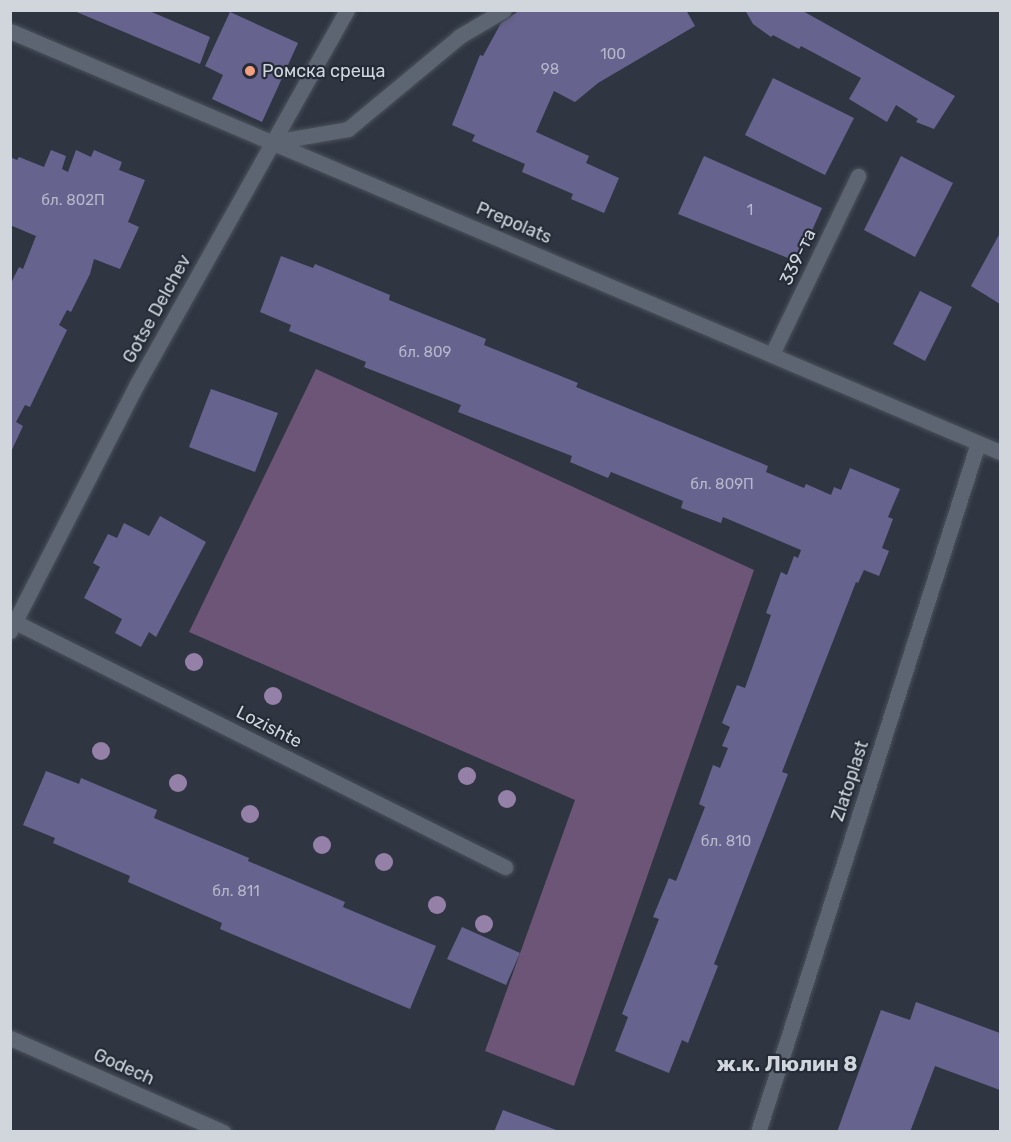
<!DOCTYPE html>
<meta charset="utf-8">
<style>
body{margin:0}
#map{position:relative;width:1011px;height:1142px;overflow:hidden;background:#2f3642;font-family:Rubik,sans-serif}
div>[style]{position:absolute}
.green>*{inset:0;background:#6d5577}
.building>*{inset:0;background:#67638f}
.roads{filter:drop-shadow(0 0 2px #4b525b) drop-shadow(0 0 2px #4b525b)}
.minor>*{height:15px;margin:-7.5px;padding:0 7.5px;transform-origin:7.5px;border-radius:7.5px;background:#5d6572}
.trees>*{width:18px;height:18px;margin:-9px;border-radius:50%;background:#9580a8}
.dots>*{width:16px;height:16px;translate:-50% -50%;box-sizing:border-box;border:3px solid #252c37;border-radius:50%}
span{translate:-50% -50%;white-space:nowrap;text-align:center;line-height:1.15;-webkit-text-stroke:4.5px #252c37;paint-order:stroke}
.number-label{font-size:15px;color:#b6b9ca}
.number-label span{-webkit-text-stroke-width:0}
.poi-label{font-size:18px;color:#d1d6dd}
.left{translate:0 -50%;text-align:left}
.street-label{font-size:18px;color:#d1d6dd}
.quarter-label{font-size:21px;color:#d1d6dd;font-weight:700}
.frame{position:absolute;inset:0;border:12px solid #d1d6dd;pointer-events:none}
</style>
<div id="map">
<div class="green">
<i style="clip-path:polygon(316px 369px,754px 570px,574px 1086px,485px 1051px,575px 800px,189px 632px)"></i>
</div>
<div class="building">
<i style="clip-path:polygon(72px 10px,147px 10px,210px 37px,200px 64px)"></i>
<i style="clip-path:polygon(520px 10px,686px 10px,695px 26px,598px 83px,575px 102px,554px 91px,536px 132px,589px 156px,586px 163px,619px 178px,604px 213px,571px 199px,573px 194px,522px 172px,525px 164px,472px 141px,475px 135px,452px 125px,480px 55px,483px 56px,501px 23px)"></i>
<i style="clip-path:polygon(745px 10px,801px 10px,955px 96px,934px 129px,916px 122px,918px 119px,896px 105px,887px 122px,849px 99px,861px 78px,801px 46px,799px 49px,773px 35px,771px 37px,753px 24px)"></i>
<i style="clip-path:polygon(230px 12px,298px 43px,262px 122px,212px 99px,223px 75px,205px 66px)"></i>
<i style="clip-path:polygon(773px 78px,854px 118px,825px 175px,745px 135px)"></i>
<i style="clip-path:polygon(51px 150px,66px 156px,62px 169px,68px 172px,76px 150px,91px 157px,94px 150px,122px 162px,119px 170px,145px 180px,128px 222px,139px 227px,120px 269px,94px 259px,90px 274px,71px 312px,67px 310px,59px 325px,67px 330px,30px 407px,25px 405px,16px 422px,23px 426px,10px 454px,10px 285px,19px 267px,23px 269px,36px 236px,10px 225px,10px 157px,17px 160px,19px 157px,44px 167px)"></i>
<i style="clip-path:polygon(704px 156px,822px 208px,798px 262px,678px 214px)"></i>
<i style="clip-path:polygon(901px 156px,953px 183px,915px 257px,864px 230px)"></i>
<i style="clip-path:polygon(1000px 233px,1000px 304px,971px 286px)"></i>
<i style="clip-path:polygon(281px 256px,313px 268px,315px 264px,390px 295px,389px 300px,486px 339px,484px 345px,578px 383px,576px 387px,768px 466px,766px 472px,804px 488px,806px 484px,831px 495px,834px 487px,841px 490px,850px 468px,900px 489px,888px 517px,893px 519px,882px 548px,889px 551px,879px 576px,864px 570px,858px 583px,856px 582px,782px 772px,788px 774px,714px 964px,718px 966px,688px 1043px,682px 1040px,669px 1073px,615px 1051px,628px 1017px,622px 1014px,659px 919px,653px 917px,669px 878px,676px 881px,705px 807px,699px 804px,713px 765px,720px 768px,728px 748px,722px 746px,730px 727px,722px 723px,737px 685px,745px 688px,771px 615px,766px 613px,781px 572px,787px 575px,794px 556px,798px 558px,801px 550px,723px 517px,721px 523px,681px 508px,683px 501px,611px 472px,608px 478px,570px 462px,572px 456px,458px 412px,461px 405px,364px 367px,366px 362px,289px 331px,291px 325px,260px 312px)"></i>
<i style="clip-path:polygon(920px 291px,952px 307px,925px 361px,893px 344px)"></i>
<i style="clip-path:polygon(211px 389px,278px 413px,255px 472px,189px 447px)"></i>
<i style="clip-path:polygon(160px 516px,206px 542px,156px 637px,149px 632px,141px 647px,115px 633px,122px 619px,84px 598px,100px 567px,93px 563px,108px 534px,117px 538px,124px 523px,149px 536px)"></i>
<i style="clip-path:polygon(46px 771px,79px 784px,81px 778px,157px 810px,154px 818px,249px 858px,248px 861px,345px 902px,343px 907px,436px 946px,410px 1009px,220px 929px,222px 923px,128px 882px,130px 876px,53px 843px,55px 838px,23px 825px)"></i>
<i style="clip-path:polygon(462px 927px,520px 953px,506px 985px,447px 959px)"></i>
<i style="clip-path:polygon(916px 1002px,1000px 1033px,1000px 1090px,935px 1066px,910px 1132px,837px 1132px,881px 1010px,910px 1020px)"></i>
<i style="clip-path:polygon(503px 1110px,559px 1131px,559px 1132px,494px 1132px)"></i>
</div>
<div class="roads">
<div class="minor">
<i style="left:10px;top:31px;width:1076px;rotate:23.04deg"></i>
<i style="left:273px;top:142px;width:76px;rotate:-9.8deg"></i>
<i style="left:348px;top:129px;width:146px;rotate:-39.7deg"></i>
<i style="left:460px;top:36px;width:51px;rotate:-30.6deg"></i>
<i style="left:772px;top:354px;width:198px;rotate:-64.2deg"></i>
<i style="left:15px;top:622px;width:548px;rotate:26.57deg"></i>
<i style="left:10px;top:631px;width:278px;rotate:-62.8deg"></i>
<i style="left:137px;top:384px;width:429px;rotate:-60.7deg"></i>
<i style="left:10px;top:1038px;width:233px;rotate:23.8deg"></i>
<i style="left:758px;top:1132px;width:723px;rotate:-72.29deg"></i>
</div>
</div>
<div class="trees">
<i style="left:194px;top:662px"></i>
<i style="left:273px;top:696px"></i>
<i style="left:101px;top:751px"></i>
<i style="left:467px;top:776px"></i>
<i style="left:178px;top:783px"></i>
<i style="left:507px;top:799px"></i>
<i style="left:250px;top:814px"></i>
<i style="left:322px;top:845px"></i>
<i style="left:384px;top:862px"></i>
<i style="left:437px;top:905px"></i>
<i style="left:484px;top:924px"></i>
</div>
<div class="dots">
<i style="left:250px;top:71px;background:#f2a080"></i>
</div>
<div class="number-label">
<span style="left:613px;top:55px">100</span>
<span style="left:550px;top:70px">98</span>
<span style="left:73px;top:201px">бл. 802П</span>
<span style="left:750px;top:211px">1</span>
<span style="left:425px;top:353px">бл. 809</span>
<span style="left:722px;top:485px">бл. 809П</span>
<span style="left:726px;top:842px">бл. 810</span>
<span style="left:236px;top:892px">бл. 811</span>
</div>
<div class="poi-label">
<span class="left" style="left:262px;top:71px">Ромска среща</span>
</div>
<div class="street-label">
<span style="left:514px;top:223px;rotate:23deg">Prepolats</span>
<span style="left:798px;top:257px;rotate:-64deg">339-та</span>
<span style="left:157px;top:309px;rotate:-61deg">Gotse Delchev</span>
<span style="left:269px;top:727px;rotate:27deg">Lozishte</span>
<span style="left:850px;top:781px;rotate:-72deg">Zlatoplast</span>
<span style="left:124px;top:1067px;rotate:24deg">Godech</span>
</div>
<div class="quarter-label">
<span style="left:787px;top:1064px">ж.к. Люлин 8</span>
</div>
<div class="frame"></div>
</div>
